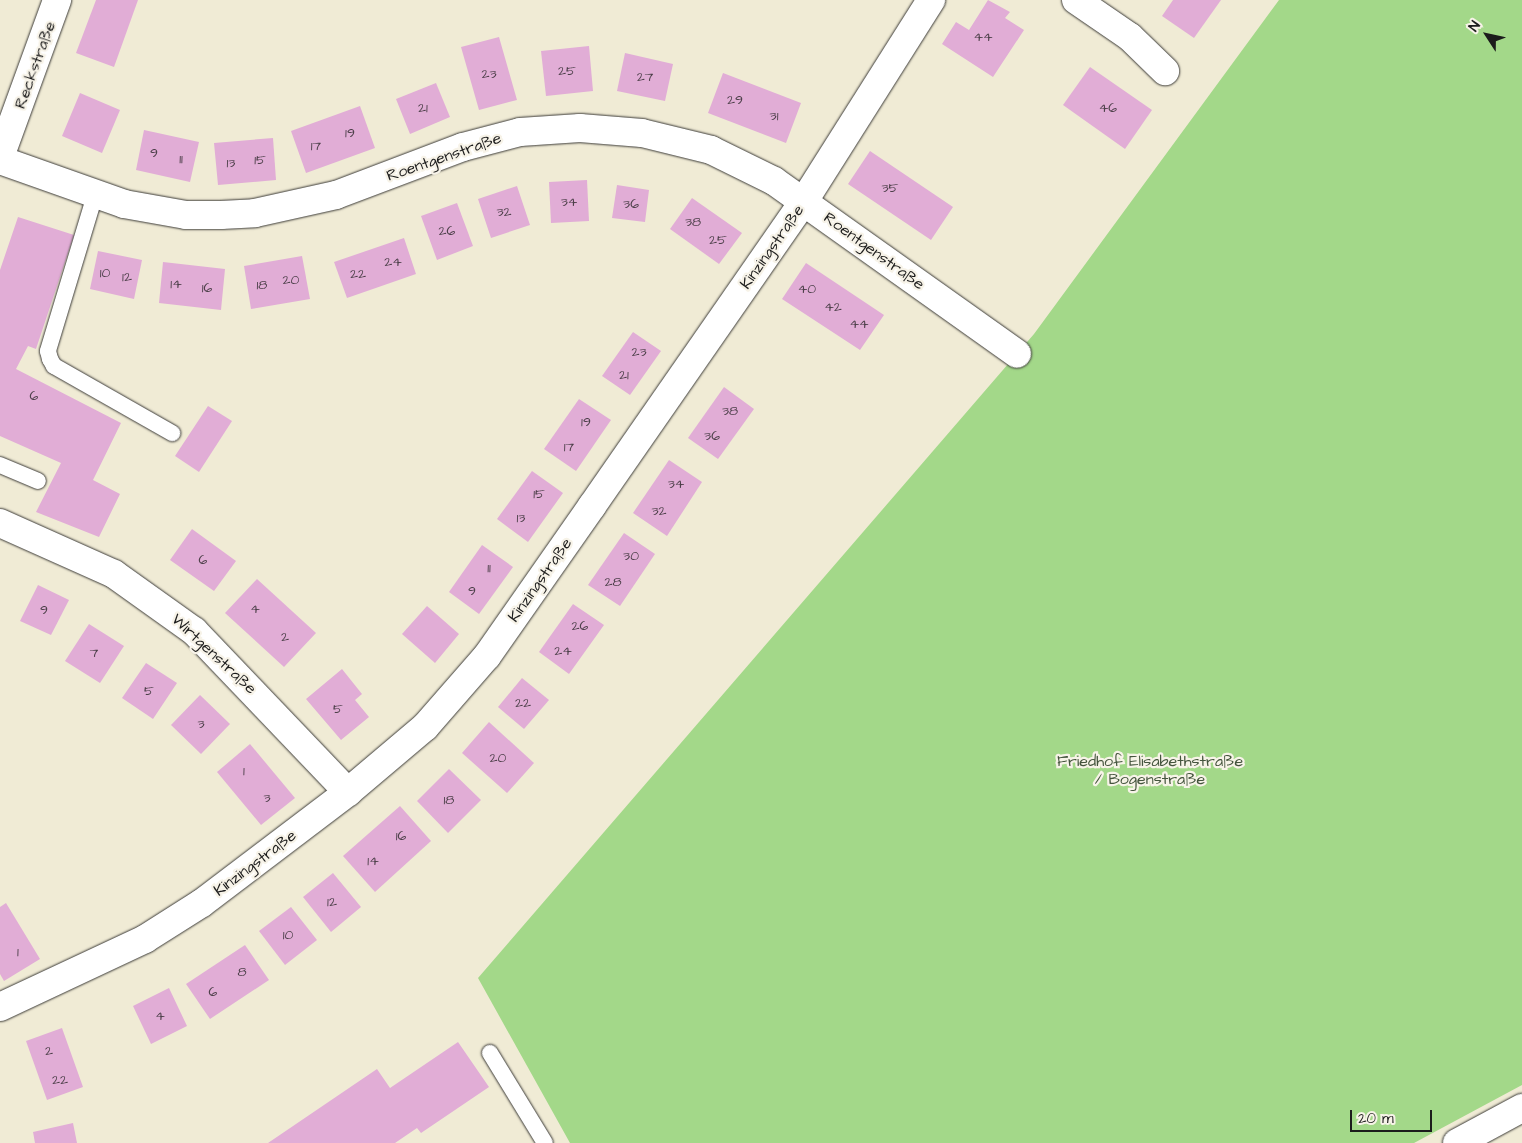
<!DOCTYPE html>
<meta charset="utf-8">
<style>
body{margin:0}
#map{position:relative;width:1522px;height:1143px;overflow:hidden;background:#f0ebd5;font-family:"Architects Daughter",sans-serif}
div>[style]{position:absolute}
.green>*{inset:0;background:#a3d889}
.building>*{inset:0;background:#e1add6}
.roads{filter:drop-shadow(0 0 1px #3c3b38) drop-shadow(0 0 1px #3c3b38)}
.service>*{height:16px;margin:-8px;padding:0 8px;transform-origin:8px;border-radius:8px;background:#fff}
.minor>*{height:28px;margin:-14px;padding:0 14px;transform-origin:14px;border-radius:14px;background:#fff}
span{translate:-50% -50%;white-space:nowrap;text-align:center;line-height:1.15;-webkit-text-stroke:4.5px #f7f3e8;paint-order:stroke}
.number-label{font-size:14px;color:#4d404a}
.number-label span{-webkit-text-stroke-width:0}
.street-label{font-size:16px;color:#1c1c1c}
.park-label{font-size:16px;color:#44543d}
.north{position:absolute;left:1462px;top:10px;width:50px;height:50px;-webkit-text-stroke:4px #f7f3e8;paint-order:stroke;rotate:305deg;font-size:14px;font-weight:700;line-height:20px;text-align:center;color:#1c1c1c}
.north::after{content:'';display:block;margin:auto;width:18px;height:22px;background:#1c1c1c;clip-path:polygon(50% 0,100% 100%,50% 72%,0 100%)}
.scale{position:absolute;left:1350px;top:1110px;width:82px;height:22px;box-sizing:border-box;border:2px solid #1c1c1c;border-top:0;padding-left:6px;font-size:15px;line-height:18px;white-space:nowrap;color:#1c1c1c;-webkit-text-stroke:4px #f7f3e8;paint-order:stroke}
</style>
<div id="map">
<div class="green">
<i style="clip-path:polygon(1279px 0,1522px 0,1522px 1085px,1414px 1143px,570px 1143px,478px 978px,1034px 334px)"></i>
</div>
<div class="building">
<i style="clip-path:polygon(96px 0,138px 0,114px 67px,76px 53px)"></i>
<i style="clip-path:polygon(988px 0,1010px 12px,1005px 18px,1024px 30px,993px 77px,942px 44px,956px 22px,969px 30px)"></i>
<i style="clip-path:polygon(1173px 0,1221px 0,1194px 38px,1162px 16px)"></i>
<i style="clip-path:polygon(499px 37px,517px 100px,479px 110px,461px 47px)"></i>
<i style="clip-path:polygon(589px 46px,593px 91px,546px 96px,541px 51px)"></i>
<i style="clip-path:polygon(625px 53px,673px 64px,665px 101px,617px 91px)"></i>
<i style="clip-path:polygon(1090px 67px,1152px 110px,1125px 149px,1063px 105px)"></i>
<i style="clip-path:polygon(723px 73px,801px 103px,786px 143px,708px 113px)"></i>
<i style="clip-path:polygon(436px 83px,450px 117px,410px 134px,396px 99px)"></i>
<i style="clip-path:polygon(80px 93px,120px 110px,102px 153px,62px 136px)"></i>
<i style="clip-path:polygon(360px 106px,375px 148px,306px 173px,291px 131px)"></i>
<i style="clip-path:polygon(144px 130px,199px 142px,190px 182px,136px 170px)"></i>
<i style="clip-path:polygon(273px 138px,276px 180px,218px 185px,214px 143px)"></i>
<i style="clip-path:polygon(870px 151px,953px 207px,931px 240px,848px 184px)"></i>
<i style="clip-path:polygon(587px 180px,589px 221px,551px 223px,549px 182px)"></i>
<i style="clip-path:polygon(617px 185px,649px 190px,645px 222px,612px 218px)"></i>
<i style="clip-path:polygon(517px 186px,530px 225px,491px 238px,478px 199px)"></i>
<i style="clip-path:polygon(692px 198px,742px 233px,719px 264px,670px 229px)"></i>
<i style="clip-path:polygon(457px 203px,473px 246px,437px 260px,421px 216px)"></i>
<i style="clip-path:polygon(18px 217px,74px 235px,36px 349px,28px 346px,16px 369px,121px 423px,93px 480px,120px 494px,99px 537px,36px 512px,61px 463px,0 436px,0 270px)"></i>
<i style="clip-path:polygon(404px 238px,416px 274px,347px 298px,334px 262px)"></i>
<i style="clip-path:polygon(98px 251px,142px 260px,134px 299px,90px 289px)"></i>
<i style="clip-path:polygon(302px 256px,310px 299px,251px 309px,244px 266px)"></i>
<i style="clip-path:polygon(163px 262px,225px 269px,221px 310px,159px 303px)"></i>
<i style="clip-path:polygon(806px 263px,884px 315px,860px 350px,782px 299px)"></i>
<i style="clip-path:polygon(633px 332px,661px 351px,630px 395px,602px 376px)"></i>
<i style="clip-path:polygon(724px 387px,754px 409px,718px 459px,688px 438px)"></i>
<i style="clip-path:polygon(579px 399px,611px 420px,576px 471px,544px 449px)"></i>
<i style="clip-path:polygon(208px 406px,232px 421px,199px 472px,175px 456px)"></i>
<i style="clip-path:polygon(669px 460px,702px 482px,667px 536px,633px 513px)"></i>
<i style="clip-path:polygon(532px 471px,563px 493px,528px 542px,497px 519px)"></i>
<i style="clip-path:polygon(192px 529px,236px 561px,214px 591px,170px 560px)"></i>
<i style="clip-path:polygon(624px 533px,655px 554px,620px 606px,588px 585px)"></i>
<i style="clip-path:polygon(482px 545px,513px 567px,479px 614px,449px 592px)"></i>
<i style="clip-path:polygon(257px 579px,316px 633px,284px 667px,225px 613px)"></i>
<i style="clip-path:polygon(38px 585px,69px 600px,51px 635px,20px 621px)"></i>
<i style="clip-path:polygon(573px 604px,604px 625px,569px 674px,539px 652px)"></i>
<i style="clip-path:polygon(427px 606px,459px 634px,435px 663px,402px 634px)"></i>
<i style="clip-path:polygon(89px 624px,124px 646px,100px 683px,65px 661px)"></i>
<i style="clip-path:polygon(146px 663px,177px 683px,153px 719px,122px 698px)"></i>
<i style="clip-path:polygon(342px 669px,362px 694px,355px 700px,369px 717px,341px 740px,306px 699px)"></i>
<i style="clip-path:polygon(522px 678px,549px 700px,524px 729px,498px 707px)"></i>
<i style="clip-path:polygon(200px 695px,230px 724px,201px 754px,171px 725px)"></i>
<i style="clip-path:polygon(489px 722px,534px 763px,507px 793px,462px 753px)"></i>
<i style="clip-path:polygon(250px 744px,295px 798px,261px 825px,217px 772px)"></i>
<i style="clip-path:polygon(449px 769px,481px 800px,448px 833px,417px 801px)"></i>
<i style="clip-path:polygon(400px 806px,431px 841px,375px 892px,343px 856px)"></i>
<i style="clip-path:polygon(333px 873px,361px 907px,331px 932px,303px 897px)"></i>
<i style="clip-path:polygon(6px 903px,40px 959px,4px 981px,0 974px,0 907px)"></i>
<i style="clip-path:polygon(291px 907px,317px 940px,285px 965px,259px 931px)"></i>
<i style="clip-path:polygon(245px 945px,269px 980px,210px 1019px,186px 984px)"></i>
<i style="clip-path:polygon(169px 988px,187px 1026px,151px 1044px,133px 1006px)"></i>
<i style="clip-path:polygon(62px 1028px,83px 1087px,47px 1100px,26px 1041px)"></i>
<i style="clip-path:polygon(458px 1042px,489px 1087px,421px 1133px,417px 1128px,395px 1143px,268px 1143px,377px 1069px,390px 1088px)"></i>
<i style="clip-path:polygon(73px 1123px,77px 1143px,35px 1143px,33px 1132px)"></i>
</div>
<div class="roads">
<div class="service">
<i style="left:95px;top:195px;width:163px;rotate:106.8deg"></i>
<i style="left:48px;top:351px;width:8px;rotate:76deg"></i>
<i style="left:50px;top:359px;width:8px;rotate:60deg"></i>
<i style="left:54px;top:366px;width:136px;rotate:29.6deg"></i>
<i style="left:0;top:465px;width:41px;rotate:22.8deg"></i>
<i style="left:490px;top:1053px;width:105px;rotate:58.6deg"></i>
</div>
<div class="minor">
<i style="left:1076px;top:0;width:65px;rotate:34.4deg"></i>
<i style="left:1130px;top:37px;width:49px;rotate:44.2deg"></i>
<i style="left:0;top:157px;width:167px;rotate:-70deg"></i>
<i style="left:0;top:160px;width:132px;rotate:19.5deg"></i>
<i style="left:124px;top:204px;width:63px;rotate:10.1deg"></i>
<i style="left:186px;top:215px;width:35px"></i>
<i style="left:221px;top:215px;width:34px;rotate:-3deg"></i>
<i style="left:255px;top:213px;width:83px;rotate:-12.5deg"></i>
<i style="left:336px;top:195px;width:136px;rotate:-20.7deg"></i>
<i style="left:463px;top:147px;width:59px;rotate:-14.7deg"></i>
<i style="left:520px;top:132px;width:60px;rotate:-3.8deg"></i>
<i style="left:580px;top:128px;width:62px;rotate:4.6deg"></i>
<i style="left:642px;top:133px;width:71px;rotate:13.8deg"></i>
<i style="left:711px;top:150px;width:70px;rotate:26.2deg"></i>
<i style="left:774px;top:181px;width:298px;rotate:35.4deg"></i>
<i style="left:0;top:523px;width:125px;rotate:24.1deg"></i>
<i style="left:114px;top:574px;width:98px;rotate:35.5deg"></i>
<i style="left:194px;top:631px;width:223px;rotate:46.3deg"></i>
<i style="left:0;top:1007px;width:160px;rotate:-25.1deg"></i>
<i style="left:145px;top:939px;width:67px;rotate:-32.3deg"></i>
<i style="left:202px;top:903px;width:183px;rotate:-37.2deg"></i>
<i style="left:348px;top:792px;width:101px;rotate:-40.2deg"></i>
<i style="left:425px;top:727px;width:94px;rotate:-48.9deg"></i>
<i style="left:487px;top:656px;width:183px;rotate:-55deg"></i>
<i style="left:592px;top:506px;width:371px;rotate:-55.2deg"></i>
<i style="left:804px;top:201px;width:238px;rotate:-57.7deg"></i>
<i style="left:1457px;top:1143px;width:74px;rotate:-28.3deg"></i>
</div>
</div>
<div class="number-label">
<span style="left:983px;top:37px">44</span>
<span style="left:567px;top:71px">25</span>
<span style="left:489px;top:74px">23</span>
<span style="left:645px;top:77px">27</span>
<span style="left:735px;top:100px">29</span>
<span style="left:423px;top:108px">21</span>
<span style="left:1108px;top:108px">46</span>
<span style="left:774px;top:116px">31</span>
<span style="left:350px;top:133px">19</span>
<span style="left:316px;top:146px">17</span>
<span style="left:154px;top:153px">9</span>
<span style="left:181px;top:159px">11</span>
<span style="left:260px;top:160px">15</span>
<span style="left:231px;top:163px">13</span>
<span style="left:890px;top:188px">35</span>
<span style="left:569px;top:202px">34</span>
<span style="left:631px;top:204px">36</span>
<span style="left:504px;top:212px">32</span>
<span style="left:693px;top:222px">38</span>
<span style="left:447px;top:231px">26</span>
<span style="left:718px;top:240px">25</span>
<span style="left:393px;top:262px">24</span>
<span style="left:105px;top:273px">10</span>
<span style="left:358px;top:274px">22</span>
<span style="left:127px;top:277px">12</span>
<span style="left:291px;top:280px">20</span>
<span style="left:176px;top:284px">14</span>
<span style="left:262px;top:285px">18</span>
<span style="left:207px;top:288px">16</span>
<span style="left:807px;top:289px">40</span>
<span style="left:833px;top:307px">42</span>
<span style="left:859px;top:324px">44</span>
<span style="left:639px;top:352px">23</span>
<span style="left:624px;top:375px">21</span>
<span style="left:34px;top:396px">6</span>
<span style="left:730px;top:411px">38</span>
<span style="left:586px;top:422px">19</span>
<span style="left:712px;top:436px">36</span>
<span style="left:569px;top:447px">17</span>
<span style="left:676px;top:484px">34</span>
<span style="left:539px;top:494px">15</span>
<span style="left:659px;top:511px">32</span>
<span style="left:521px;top:518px">13</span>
<span style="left:631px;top:556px">30</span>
<span style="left:203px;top:560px">6</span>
<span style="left:489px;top:568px">11</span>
<span style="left:613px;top:582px">28</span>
<span style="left:472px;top:591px">9</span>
<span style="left:255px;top:609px">4</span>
<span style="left:44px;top:610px">9</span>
<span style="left:580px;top:626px">26</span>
<span style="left:285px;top:637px">2</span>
<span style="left:563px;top:651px">24</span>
<span style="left:94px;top:653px">7</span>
<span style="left:149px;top:691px">5</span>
<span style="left:523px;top:703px">22</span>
<span style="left:338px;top:709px">5</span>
<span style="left:201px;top:724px">3</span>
<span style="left:498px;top:758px">20</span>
<span style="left:244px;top:771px">1</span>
<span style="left:267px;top:798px">3</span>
<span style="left:449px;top:800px">18</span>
<span style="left:401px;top:836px">16</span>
<span style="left:373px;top:861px">14</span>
<span style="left:332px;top:902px">12</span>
<span style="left:288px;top:935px">10</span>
<span style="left:18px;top:952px">1</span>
<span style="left:242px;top:972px">8</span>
<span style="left:213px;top:992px">6</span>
<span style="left:160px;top:1016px">4</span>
<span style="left:49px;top:1051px">2</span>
<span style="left:60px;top:1080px">22</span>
</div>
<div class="street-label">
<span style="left:35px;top:65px;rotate:-70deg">Reckstraße</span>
<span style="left:444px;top:157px;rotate:-19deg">Roentgenstraße</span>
<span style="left:772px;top:247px;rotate:-55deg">Kinzingstraße</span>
<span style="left:874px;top:251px;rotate:36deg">Roentgenstraße</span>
<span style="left:540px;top:580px;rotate:-55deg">Kinzingstraße</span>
<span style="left:214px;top:654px;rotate:43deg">Wirtgenstraße</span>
<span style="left:255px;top:863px;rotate:-37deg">Kinzingstraße</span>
</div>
<div class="park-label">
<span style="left:1150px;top:770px">Friedhof Elisabethstraße<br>/ Bogenstraße</span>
</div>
<div class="north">N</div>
<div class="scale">20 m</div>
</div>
